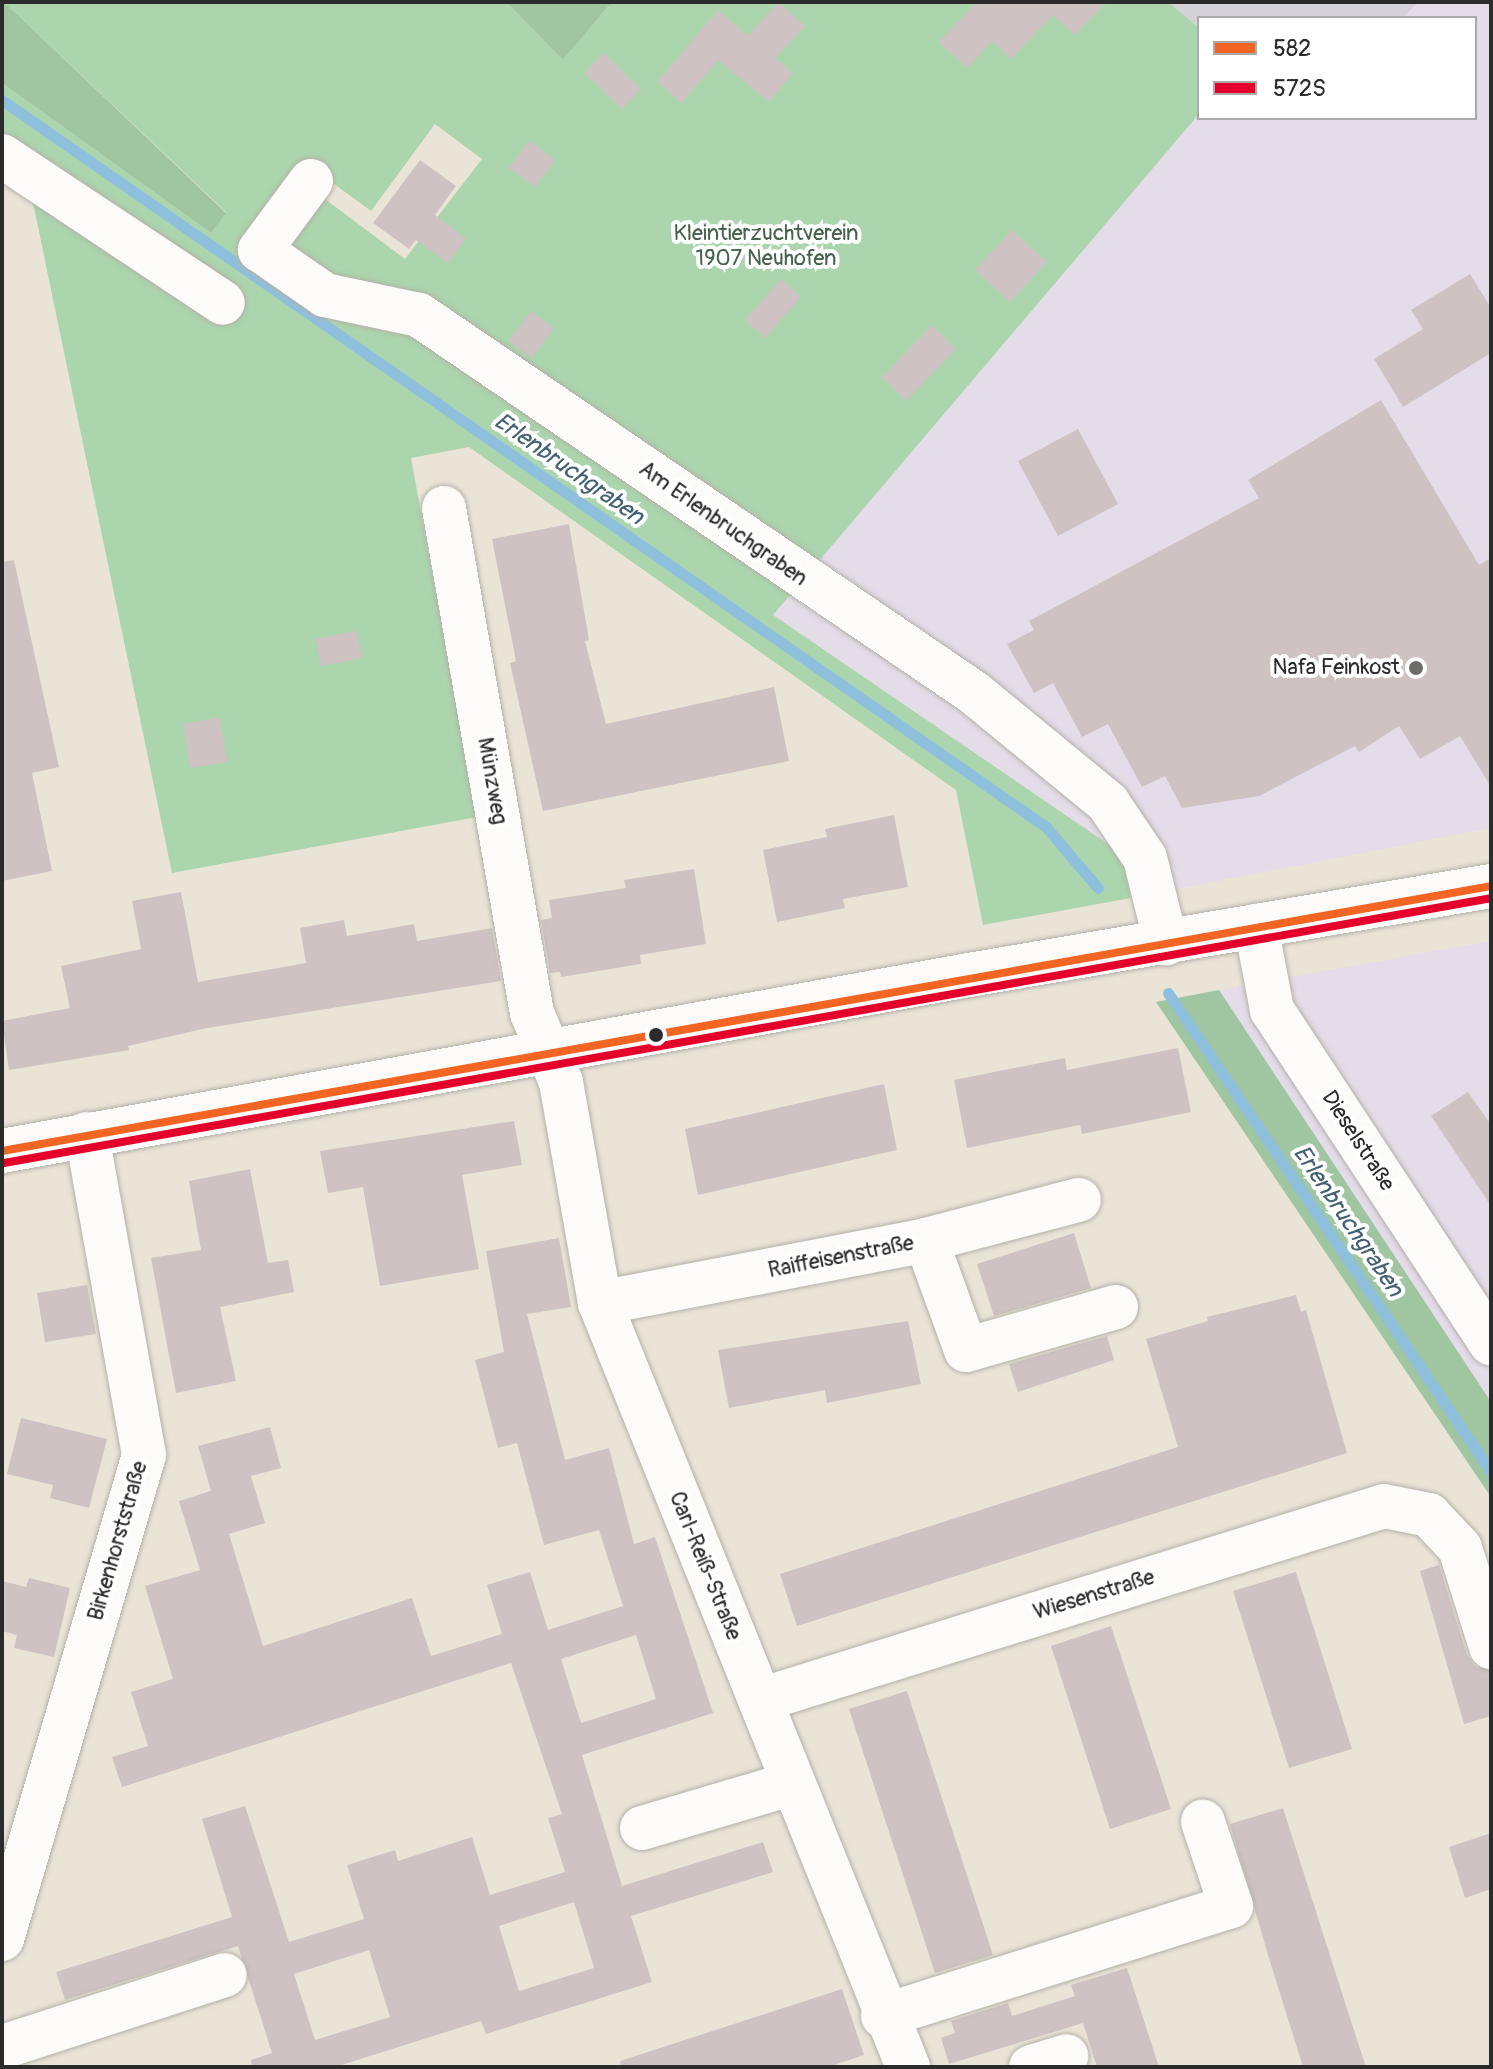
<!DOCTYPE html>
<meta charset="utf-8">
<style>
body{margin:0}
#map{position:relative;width:1493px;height:2069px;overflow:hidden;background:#eae4d7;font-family:Pangolin,sans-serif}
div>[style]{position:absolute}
.built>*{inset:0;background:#e4dce8}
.industrial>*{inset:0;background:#d5d1d9}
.green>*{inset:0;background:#abd5ac}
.forest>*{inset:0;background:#9fc5a1}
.stream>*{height:11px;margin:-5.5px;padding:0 5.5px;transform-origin:5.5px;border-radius:5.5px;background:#8ec0dd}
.building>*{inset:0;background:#cec2c3}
.roads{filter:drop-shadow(0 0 2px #b4b1a9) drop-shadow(0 0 2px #b4b1a9)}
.minor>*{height:44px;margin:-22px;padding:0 22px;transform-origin:22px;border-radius:22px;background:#fcfbf9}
.bus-1>*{height:8px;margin:-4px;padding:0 4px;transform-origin:4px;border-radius:4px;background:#f26522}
.bus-2>*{height:8px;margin:-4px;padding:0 4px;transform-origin:4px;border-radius:4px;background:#e4002b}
.dots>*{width:22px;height:22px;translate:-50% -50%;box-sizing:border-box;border:4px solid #fff;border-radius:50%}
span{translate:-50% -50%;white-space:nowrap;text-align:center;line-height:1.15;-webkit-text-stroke:8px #fff;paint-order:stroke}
.park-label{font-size:22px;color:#46624c}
.street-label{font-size:22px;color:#2b2b2b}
.poi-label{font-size:22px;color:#2b2b2b}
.right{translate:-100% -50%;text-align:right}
.water-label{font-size:24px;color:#436173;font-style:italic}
.frame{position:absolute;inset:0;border:4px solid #2b2b2b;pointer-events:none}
.legend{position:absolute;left:1197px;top:16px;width:280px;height:104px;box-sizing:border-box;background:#fff;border:2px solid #aaa;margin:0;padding:10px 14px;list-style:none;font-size:24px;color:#2b2b2b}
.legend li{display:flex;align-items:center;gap:16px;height:40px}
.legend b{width:40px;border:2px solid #aaa}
</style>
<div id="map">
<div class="built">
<i style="clip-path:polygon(1168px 2px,1491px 2px,1491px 828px,1131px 898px,1121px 853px,772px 615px,1199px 114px,1199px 118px,1475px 118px,1475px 18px,1199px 18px,1199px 28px)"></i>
<i style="clip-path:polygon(1491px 941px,1491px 1402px,1219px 990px)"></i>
</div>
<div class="industrial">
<i style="clip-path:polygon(1168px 2px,1418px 2px,1403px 18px,1199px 18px,1199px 28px)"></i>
</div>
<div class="green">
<i style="clip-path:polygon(evenodd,4px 2px,506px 2px,563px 60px,612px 2px,1168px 2px,1199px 28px,1199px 114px,773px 615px,1121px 853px,1131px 898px,983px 925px,956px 790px,469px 447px,411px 458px,477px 817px,172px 873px,31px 193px,2px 173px,2px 83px,211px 233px,226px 212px,4px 2px,435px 124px,482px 159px,405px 259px,297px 178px,307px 164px,371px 211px,435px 124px)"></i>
</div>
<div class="forest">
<i style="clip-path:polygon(4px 2px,226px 213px,211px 233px,2px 83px)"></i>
<i style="clip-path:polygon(506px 2px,612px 2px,563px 60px)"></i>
<i style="clip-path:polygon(1219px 990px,1491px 1402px,1491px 1497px,1156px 1002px)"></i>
</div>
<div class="stream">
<i style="left:2px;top:100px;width:1272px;rotate:34.85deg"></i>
<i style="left:1046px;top:827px;width:80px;rotate:49.6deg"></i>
<i style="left:1168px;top:993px;width:578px;rotate:56.01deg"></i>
</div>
<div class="building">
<i style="clip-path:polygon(778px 2px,805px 26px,775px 58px,793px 73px,769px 102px,718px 60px,682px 103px,657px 82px,718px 10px,748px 36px)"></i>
<i style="clip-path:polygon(977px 2px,1107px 2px,1074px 35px,1053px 15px,1011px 59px,992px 41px,967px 68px,939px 42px)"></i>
<i style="clip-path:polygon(603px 53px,641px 89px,622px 109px,584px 73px)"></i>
<i style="clip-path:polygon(529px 141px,555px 160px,535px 187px,509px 168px)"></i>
<i style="clip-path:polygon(420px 160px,456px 186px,435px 215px,466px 239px,448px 263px,416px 240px,409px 249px,373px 223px)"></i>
<i style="clip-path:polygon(1012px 230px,1047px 262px,1010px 302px,975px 270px)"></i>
<i style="clip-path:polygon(1470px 274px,1491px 308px,1491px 353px,1403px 407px,1374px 359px,1423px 329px,1411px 310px)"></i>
<i style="clip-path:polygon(781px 279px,801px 297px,765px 338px,745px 320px)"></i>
<i style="clip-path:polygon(531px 311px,554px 328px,532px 358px,508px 341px)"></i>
<i style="clip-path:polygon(932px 325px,956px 349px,906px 401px,882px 377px)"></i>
<i style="clip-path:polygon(1381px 400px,1479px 565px,1491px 558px,1491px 787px,1460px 736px,1420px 759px,1399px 726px,1359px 752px,1355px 746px,1259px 796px,1182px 808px,1165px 776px,1142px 787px,1108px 724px,1082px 737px,1053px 683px,1034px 693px,1007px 644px,1034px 630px,1029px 621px,1259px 498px,1248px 480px)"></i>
<i style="clip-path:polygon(1078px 429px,1118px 504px,1058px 536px,1018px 461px)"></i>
<i style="clip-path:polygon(569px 524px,589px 640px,585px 641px,606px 724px,774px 687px,789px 761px,543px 811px,510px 663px,516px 661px,492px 539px)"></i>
<i style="clip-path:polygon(14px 560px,59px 767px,32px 773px,52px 871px,2px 881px,2px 562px)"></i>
<i style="clip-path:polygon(356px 631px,362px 658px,321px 666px,316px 639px)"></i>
<i style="clip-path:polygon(220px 717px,227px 762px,190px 768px,183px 724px)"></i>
<i style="clip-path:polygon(894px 815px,908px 887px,843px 899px,845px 908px,777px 922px,763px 850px,827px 837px,825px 829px)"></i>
<i style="clip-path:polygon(694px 869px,706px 944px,640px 955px,641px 964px,561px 977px,560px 972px,550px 973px,541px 920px,552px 918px,549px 900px,626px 888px,624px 880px)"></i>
<i style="clip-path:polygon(181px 892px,198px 982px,306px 963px,300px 928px,344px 920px,347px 936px,414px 924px,417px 941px,492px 928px,501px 981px,207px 1028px,128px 1046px,129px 1050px,9px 1070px,2px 1021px,70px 1008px,61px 966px,141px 949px,132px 901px)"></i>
<i style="clip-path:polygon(1178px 1048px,1191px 1112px,1082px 1134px,1080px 1125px,967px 1148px,954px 1080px,1065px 1058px,1067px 1070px)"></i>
<i style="clip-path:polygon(884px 1084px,897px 1150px,698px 1195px,685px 1129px)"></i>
<i style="clip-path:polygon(1468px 1092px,1491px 1125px,1491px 1206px,1431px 1116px)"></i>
<i style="clip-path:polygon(514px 1121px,522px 1165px,462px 1175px,479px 1269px,380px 1286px,363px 1187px,328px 1193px,320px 1151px)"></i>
<i style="clip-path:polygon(250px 1169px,268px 1263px,288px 1260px,294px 1292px,220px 1307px,236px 1381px,176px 1393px,151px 1258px,201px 1250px,189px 1181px)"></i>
<i style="clip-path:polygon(1074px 1233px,1091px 1288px,994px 1316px,977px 1264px)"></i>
<i style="clip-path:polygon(evenodd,559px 1238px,571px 1307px,527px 1314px,565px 1460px,609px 1448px,634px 1544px,655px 1537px,713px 1713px,582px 1755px,622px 1886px,763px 1842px,773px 1872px,631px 1916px,652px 1982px,486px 2034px,481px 2021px,335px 2067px,252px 2067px,251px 2060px,272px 2053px,238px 1946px,65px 2000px,56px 1972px,232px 1917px,202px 1819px,245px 1806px,289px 1942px,364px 1919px,347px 1865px,395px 1850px,398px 1861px,472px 1837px,490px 1895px,565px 1872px,548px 1818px,562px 1814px,511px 1663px,122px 1787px,112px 1757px,148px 1746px,131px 1692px,173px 1679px,145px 1586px,200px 1570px,179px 1501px,211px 1491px,198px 1446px,270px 1427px,281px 1468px,251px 1476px,265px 1523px,229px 1534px,263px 1646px,412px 1598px,431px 1656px,502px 1634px,487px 1585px,530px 1572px,548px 1630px,623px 1606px,599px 1530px,544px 1545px,517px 1443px,498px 1448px,475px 1360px,504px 1352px,486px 1251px,559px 1238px,636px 1635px,656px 1699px,581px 1723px,561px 1659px,636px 1635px,559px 1238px,574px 1902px,594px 1968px,519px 1991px,499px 1926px,574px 1902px,559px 1238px,369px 1950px,390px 2017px,315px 2040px,294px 1974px,369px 1950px)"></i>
<i style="clip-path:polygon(87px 1285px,96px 1334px,45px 1342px,37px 1293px)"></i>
<i style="clip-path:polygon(1296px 1295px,1301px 1312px,1306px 1310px,1347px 1453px,797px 1626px,780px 1574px,1178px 1447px,1146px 1339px,1208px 1321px,1207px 1317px)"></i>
<i style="clip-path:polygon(908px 1321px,921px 1384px,827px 1403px,825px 1390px,729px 1408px,718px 1350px)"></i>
<i style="clip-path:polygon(1107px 1336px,1114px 1360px,1018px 1392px,1009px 1364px)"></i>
<i style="clip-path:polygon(21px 1418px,107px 1439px,89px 1508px,50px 1498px,53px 1485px,7px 1474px)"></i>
<i style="clip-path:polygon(1439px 1565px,1467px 1655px,1475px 1666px,1491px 1671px,1491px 1716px,1464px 1724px,1420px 1571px)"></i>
<i style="clip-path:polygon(1296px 1572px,1352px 1749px,1289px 1768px,1233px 1591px)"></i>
<i style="clip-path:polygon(29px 1578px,70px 1588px,54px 1657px,14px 1648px,17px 1635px,2px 1631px,2px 1581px,26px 1587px)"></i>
<i style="clip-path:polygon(1111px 1626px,1171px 1809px,1110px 1829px,1051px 1646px)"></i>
<i style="clip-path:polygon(907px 1691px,993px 1955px,935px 1973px,849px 1709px)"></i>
<i style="clip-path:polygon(1283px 1808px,1349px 2015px,1366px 2067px,1303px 2067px,1268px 1955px,1230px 1824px)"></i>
<i style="clip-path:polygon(1491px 1833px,1491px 1889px,1465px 1898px,1449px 1847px)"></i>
<i style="clip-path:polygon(1127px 1968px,1159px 2067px,1097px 2067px,1083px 2023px,949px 2064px,941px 2038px,955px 2033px,951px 2021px,1008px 2003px,1012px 2016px,1075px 1996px,1071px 1985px)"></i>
<i style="clip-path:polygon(842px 1989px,864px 2055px,828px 2067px,621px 2067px,620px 2061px)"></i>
</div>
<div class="roads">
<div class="minor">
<i style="left:2px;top:156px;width:265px;rotate:33.6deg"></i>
<i style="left:311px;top:181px;width:86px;rotate:126.5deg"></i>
<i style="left:260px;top:250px;width:79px;rotate:34.7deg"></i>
<i style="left:325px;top:295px;width:96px;rotate:12deg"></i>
<i style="left:419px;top:315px;width:670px;rotate:34.24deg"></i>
<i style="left:973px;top:692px;width:175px;rotate:39.4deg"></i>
<i style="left:1108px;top:803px;width:66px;rotate:56.1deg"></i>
<i style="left:1145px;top:858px;width:88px;rotate:76.1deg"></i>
<i style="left:444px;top:508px;width:513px;rotate:80.12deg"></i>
<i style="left:532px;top:1013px;width:75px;rotate:67.2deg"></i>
<i style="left:561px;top:1082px;width:224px;rotate:80deg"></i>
<i style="left:600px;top:1303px;width:824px;rotate:68.04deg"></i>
<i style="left:1256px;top:926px;width:86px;rotate:79.2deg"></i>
<i style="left:1272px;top:1010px;width:399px;rotate:56.7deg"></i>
<i style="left:2px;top:1151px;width:983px;rotate:-10.32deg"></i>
<i style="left:969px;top:975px;width:530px;rotate:-9.68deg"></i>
<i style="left:926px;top:1240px;width:117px;rotate:70deg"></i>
<i style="left:966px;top:1350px;width:156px;rotate:-16deg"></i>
<i style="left:600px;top:1303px;width:332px;rotate:-10.9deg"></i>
<i style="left:926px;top:1240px;width:158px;rotate:-14.7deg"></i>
<i style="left:760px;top:1700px;width:653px;rotate:-17.27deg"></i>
<i style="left:1384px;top:1506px;width:46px;rotate:11.3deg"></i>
<i style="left:1429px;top:1515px;width:45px;rotate:46.8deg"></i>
<i style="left:1460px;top:1548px;width:104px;rotate:72.6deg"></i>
<i style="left:642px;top:1828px;width:155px;rotate:-16.5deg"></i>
<i style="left:2px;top:1939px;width:504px;rotate:-73.65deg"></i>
<i style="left:144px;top:1455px;width:326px;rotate:-100.1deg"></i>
<i style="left:883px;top:2016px;width:365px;rotate:-17.5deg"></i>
<i style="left:1231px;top:1906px;width:89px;rotate:-108.4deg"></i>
<i style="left:2px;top:2047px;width:234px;rotate:-17.9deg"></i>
<i style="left:1031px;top:2067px;width:37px;rotate:-17deg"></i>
</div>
</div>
<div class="bus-1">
<i style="left:2px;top:1151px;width:1512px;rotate:-10.09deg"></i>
</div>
<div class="bus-2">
<i style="left:4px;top:1163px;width:1510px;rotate:-10.1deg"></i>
</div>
<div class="dots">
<i style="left:1416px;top:668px;background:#6e6c67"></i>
<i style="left:656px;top:1035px;background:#2b2b2b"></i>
</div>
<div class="park-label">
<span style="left:766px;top:246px">Kleintierzuchtverein<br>1907 Neuhofen</span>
</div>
<div class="street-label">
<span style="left:723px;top:524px;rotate:35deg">Am Erlenbruchgraben</span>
<span style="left:492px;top:781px;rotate:80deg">Münzweg</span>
<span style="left:1358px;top:1141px;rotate:57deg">Dieselstraße</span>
<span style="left:841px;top:1257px;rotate:-11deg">Raiffeisenstraße</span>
<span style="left:118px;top:1541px;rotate:-74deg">Birkenhorststraße</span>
<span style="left:705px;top:1566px;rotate:68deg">Carl-Reiß-Straße</span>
<span style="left:1094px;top:1595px;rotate:-17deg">Wiesenstraße</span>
</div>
<div class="poi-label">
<span class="right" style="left:1400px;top:668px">Nafa Feinkost</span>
</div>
<div class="water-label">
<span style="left:569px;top:469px;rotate:35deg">Erlenbruchgraben</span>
<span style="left:1348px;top:1221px;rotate:56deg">Erlenbruchgraben</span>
</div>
<div class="frame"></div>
<ul class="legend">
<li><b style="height:10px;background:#f26522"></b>582</li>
<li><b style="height:10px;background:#e4002b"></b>572S</li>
</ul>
</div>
